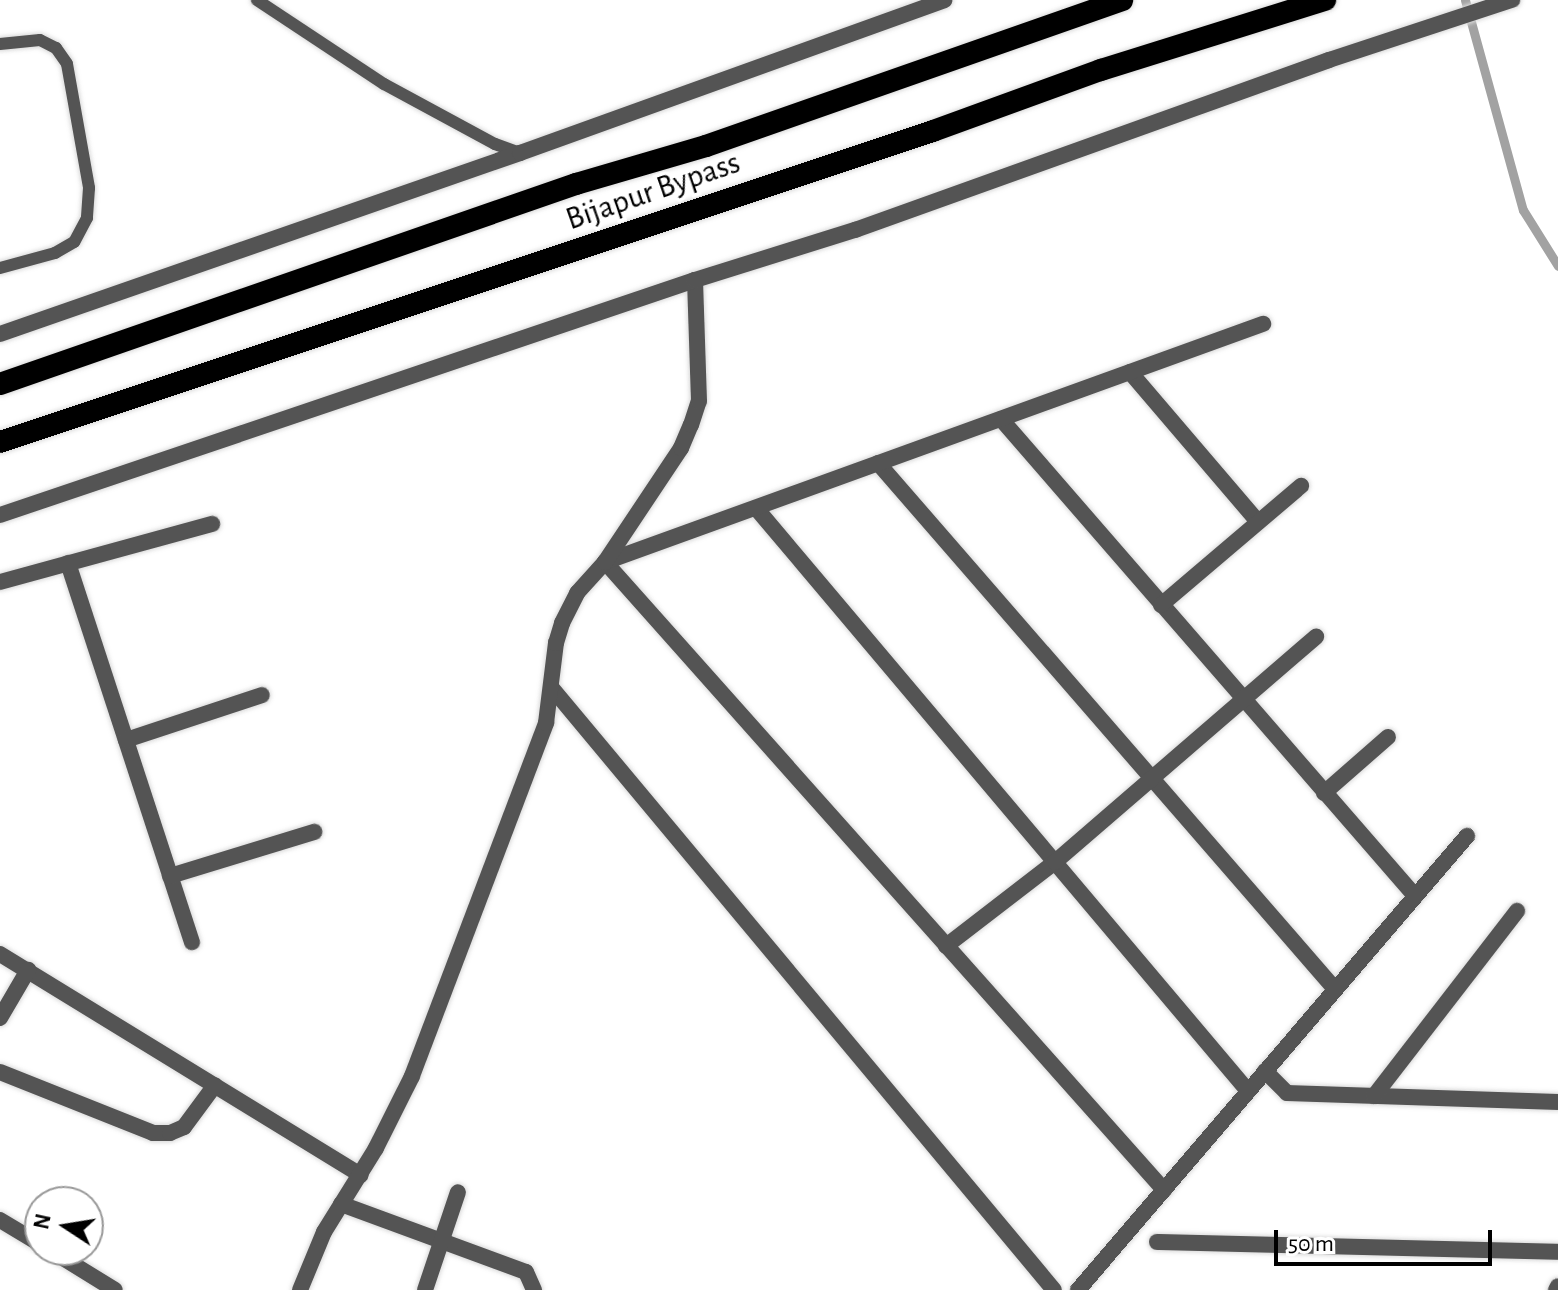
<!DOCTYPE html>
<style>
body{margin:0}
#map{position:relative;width:1558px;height:1290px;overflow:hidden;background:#fff;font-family:"Alegreya Sans",sans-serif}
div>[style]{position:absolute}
.stream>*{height:9px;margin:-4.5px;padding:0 4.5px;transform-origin:4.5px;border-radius:4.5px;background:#a2a2a2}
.roads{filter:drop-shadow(0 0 2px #dbdbdb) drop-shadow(0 0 2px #dbdbdb)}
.service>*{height:12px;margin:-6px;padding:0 6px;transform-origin:6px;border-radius:6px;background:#545454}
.minor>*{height:16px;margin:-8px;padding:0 8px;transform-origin:8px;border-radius:8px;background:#545454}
.tertiary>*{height:16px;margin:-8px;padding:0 8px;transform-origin:8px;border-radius:8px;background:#545454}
.trunk>*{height:22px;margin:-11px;padding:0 11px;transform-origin:11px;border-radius:11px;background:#000}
span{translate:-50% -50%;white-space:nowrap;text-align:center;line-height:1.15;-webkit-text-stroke:7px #fff;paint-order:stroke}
.street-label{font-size:32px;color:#000}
.north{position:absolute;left:24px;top:1186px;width:80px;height:80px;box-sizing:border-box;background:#fff;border:2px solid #999;border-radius:50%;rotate:282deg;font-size:22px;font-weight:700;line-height:32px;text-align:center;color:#000}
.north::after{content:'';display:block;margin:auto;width:28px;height:36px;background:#000;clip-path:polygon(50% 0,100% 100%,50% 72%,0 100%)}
.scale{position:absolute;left:1274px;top:1230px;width:218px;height:36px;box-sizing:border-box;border:4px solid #000;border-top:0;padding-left:10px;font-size:24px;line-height:28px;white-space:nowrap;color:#000;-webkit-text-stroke:6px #fff;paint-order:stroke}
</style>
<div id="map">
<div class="stream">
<i style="left:1465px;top:0;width:218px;rotate:74.6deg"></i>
<i style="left:1523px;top:210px;width:66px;rotate:58deg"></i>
</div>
<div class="roads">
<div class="service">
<i style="left:257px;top:0;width:152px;rotate:33.5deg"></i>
<i style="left:384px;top:84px;width:126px;rotate:28.4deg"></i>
<i style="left:495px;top:144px;width:27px;rotate:20deg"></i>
<i style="left:0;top:44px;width:40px;rotate:-5.7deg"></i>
<i style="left:40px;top:40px;width:18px;rotate:27deg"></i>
<i style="left:56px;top:48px;width:19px;rotate:55deg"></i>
<i style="left:67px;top:64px;width:126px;rotate:79.9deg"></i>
<i style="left:89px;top:188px;width:30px;rotate:94deg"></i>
<i style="left:87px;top:218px;width:27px;rotate:118deg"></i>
<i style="left:74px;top:242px;width:22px;rotate:150deg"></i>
<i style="left:55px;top:253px;width:57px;rotate:164.7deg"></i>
</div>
<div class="minor">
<i style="left:1130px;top:372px;width:197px;rotate:49.5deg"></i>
<i style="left:1001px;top:419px;width:632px;rotate:49.04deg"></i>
<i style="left:878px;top:463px;width:697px;rotate:49.02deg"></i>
<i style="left:756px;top:508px;width:763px;rotate:49.84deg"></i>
<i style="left:68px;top:563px;width:399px;rotate:71.9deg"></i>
<i style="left:0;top:582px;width:220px;rotate:-15.3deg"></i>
<i style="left:1161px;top:605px;width:184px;rotate:-40.4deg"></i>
<i style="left:551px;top:687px;width:785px;rotate:50.17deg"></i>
<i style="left:126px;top:740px;width:143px;rotate:-18.3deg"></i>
<i style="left:1324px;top:793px;width:85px;rotate:-41.2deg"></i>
<i style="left:170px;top:876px;width:151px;rotate:-17deg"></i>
<i style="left:946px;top:946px;width:138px;rotate:-37.6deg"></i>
<i style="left:1055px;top:862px;width:345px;rotate:-40.8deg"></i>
<i style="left:0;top:954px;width:423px;rotate:31.5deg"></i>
<i style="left:0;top:1018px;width:56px;rotate:-59.7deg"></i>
<i style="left:1265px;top:1071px;width:31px;rotate:45deg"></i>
<i style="left:1287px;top:1093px;width:271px;rotate:1.9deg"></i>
<i style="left:0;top:1072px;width:165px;rotate:21.7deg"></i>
<i style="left:153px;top:1133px;width:17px"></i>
<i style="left:170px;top:1133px;width:15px;rotate:-23deg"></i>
<i style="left:184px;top:1127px;width:52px;rotate:-53.6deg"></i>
<i style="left:1374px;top:1096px;width:234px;rotate:-52.3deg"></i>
<i style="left:1164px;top:1190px;width:841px;rotate:-131.67deg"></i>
<i style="left:605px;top:562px;width:700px;rotate:-19.89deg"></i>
<i style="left:341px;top:1204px;width:197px;rotate:20.2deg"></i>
<i style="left:526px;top:1272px;width:20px;rotate:66deg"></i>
<i style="left:0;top:1220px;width:47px;rotate:31deg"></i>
<i style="left:1157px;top:1242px;width:401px;rotate:1.4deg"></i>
<i style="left:50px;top:1250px;width:76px;rotate:31.6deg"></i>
<i style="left:300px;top:1290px;width:63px;rotate:-67.5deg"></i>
<i style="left:324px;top:1232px;width:99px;rotate:-58.2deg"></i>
<i style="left:376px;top:1148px;width:80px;rotate:-63.4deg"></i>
<i style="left:412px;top:1076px;width:378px;rotate:-69.2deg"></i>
<i style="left:546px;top:723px;width:81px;rotate:-82.9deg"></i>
<i style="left:556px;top:643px;width:21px;rotate:-73deg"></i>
<i style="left:562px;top:623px;width:34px;rotate:-63deg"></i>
<i style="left:577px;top:593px;width:42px;rotate:-47.9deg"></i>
<i style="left:605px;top:562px;width:137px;rotate:-56.3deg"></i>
<i style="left:681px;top:448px;width:25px;rotate:-67deg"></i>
<i style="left:691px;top:425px;width:25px;rotate:-72deg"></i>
<i style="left:699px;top:401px;width:121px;rotate:-91.9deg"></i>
<i style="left:425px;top:1290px;width:103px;rotate:-71.4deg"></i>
<i style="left:1078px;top:1290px;width:598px;rotate:-49.41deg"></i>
<i style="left:1556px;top:1290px;width:4px;rotate:-63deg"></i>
</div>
<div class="tertiary">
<i style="left:0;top:334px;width:551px;rotate:-19.19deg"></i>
<i style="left:520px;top:153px;width:451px;rotate:-19.8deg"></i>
<i style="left:0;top:515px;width:734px;rotate:-18.68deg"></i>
<i style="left:695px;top:280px;width:168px;rotate:-17.4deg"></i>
<i style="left:855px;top:230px;width:504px;rotate:-19.73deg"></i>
<i style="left:1329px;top:60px;width:193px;rotate:-18.2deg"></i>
</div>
<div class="trunk">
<i style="left:0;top:384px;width:610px;rotate:-19.15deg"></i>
<i style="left:576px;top:184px;width:135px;rotate:-16.3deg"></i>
<i style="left:706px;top:146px;width:441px;rotate:-19.3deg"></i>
<i style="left:0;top:442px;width:983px;rotate:-18.43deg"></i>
<i style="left:933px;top:131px;width:179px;rotate:-20deg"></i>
<i style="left:1101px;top:70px;width:235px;rotate:-17.4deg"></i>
</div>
</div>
<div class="street-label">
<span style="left:653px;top:191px;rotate:-19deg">Bijapur Bypass</span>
</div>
<div class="north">N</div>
<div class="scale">50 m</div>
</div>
